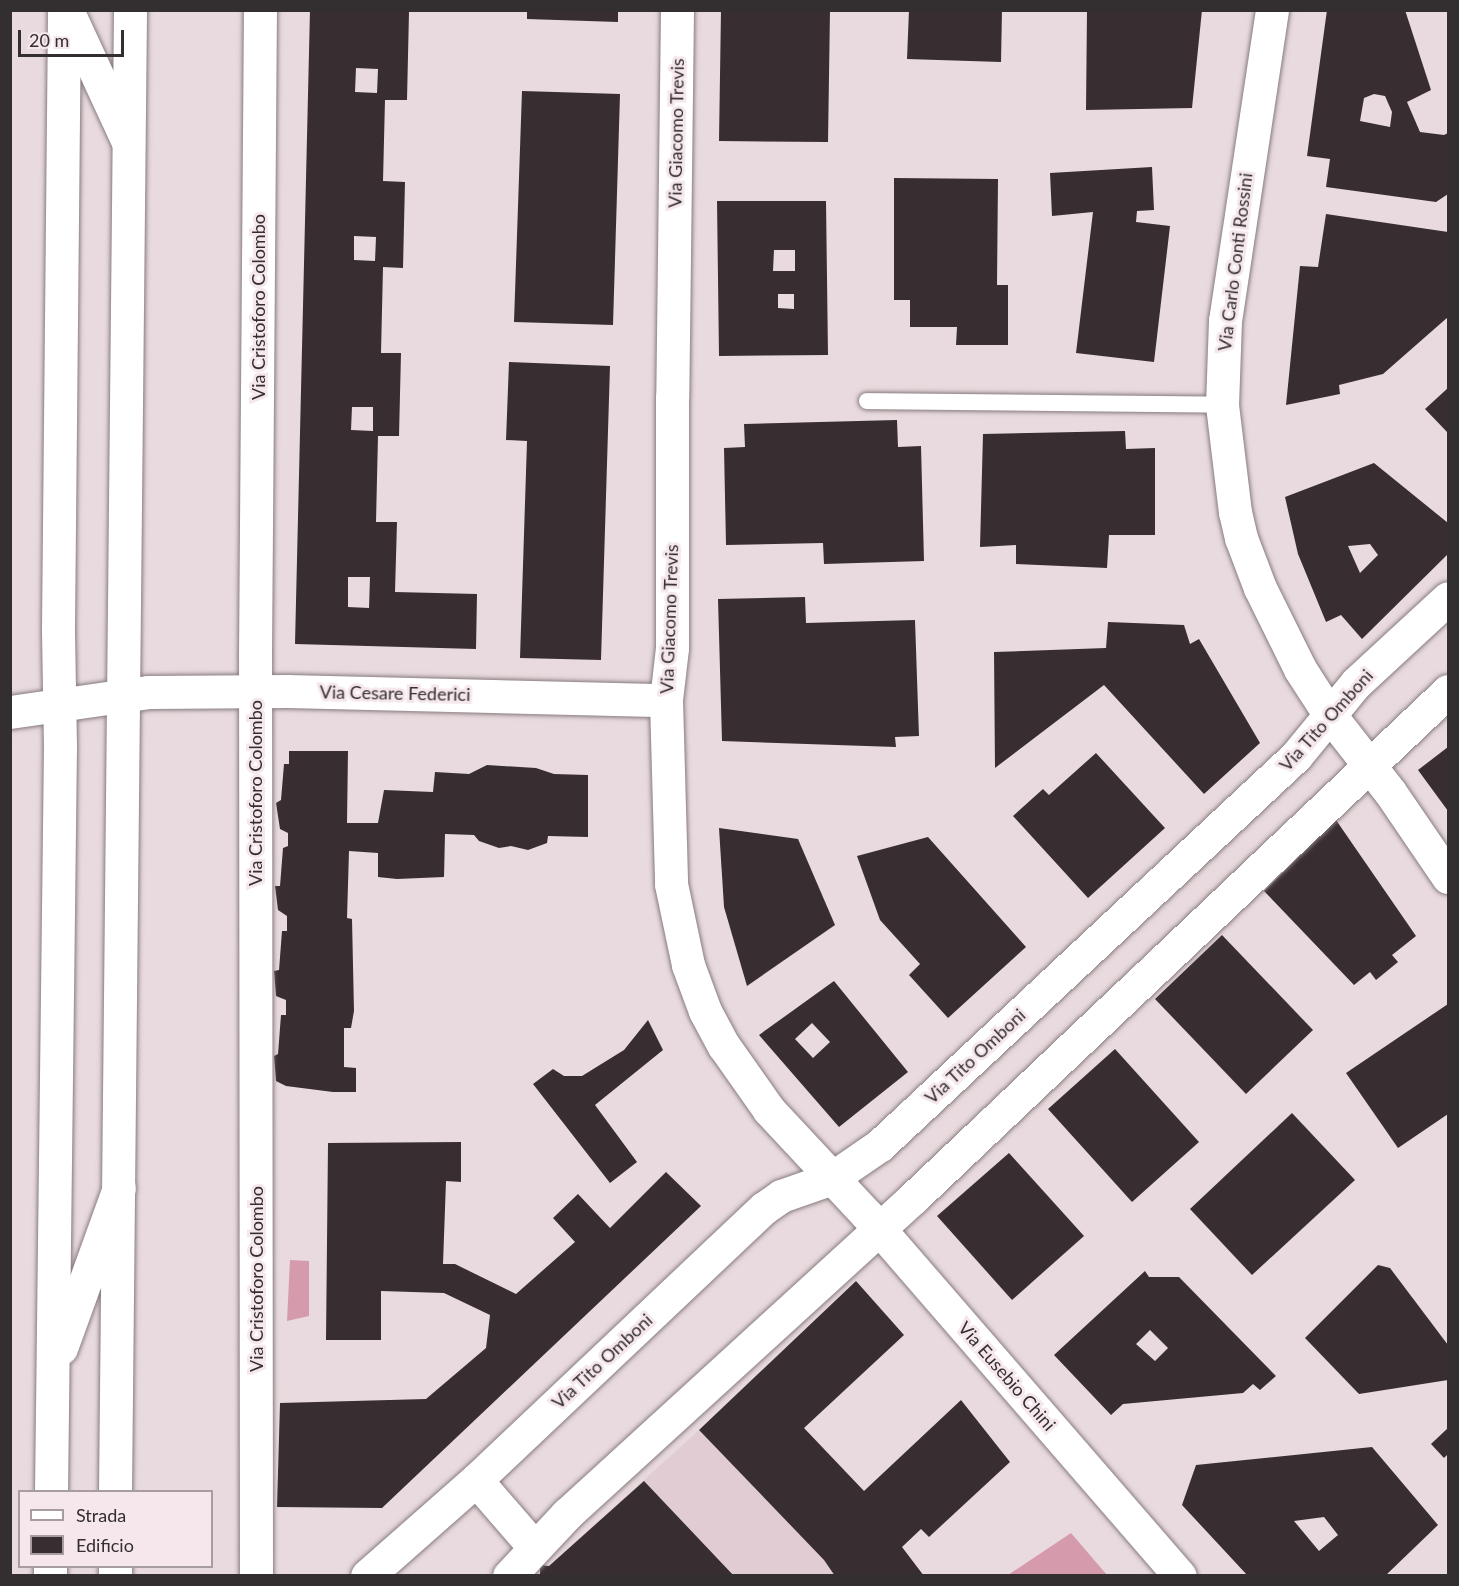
<!DOCTYPE html>
<style>
body{margin:0}
#map{position:relative;width:1459px;height:1586px;overflow:hidden;background:#e8dade;font-family:Lato,sans-serif}
div>[style]{position:absolute}
.built>*{inset:0;background:#e1ccd3}
.green>*{inset:0;background:#d59bad}
.building>*{inset:0;background:#382e31}
.roads{filter:drop-shadow(0 0 2px #887c7f) drop-shadow(0 0 2px #887c7f)}
.service>*{height:16px;margin:-8px;padding:0 8px;transform-origin:8px;border-radius:8px;background:#fff}
.minor>*{height:33px;margin:-16.5px;padding:0 16.5px;transform-origin:16.5px;border-radius:16.5px;background:#fff}
.secondary>*{height:33px;margin:-16.5px;padding:0 16.5px;transform-origin:16.5px;border-radius:16.5px;background:#fff}
.primary>*{height:33px;margin:-16.5px;padding:0 16.5px;transform-origin:16.5px;border-radius:16.5px;background:#fff}
span{translate:-50% -50%;white-space:nowrap;text-align:center;line-height:1.15;-webkit-text-stroke:6px #f5e7eb;paint-order:stroke}
.street-label{font-size:18px;color:#332e30}
.frame{position:absolute;inset:0;border:12px solid #332e30;pointer-events:none}
.legend{position:absolute;left:18px;top:1490px;width:195px;height:78px;box-sizing:border-box;background:#f5e7eb;border:2px solid #a79da0;margin:0;padding:8px 10px;list-style:none;font-size:18px;color:#332e30}
.legend li{display:flex;align-items:center;gap:12px;height:30px}
.legend b{width:30px;border:2px solid #a79da0}
.scale{position:absolute;left:18px;top:30px;width:106px;height:27px;box-sizing:border-box;border:3px solid #332e30;border-top:0;padding-left:8px;font-size:18px;line-height:21px;white-space:nowrap;color:#332e30;-webkit-text-stroke:4px #f5e7eb;paint-order:stroke}
</style>
<div id="map">
<div class="built">
<i style="clip-path:polygon(699px 1430px,824px 1560px,835px 1575px,540px 1576px,540px 1565px,549px 1566px)"></i>
</div>
<div class="green">
<i style="clip-path:polygon(290px 1260px,309px 1261px,309px 1316px,287px 1321px)"></i>
<i style="clip-path:polygon(1071px 1533px,1107px 1575px,1008px 1575px)"></i>
</div>
<div class="building">
<i style="clip-path:polygon(evenodd,310px 10px,409px 12px,407px 100px,385px 100px,383px 181px,405px 182px,403px 268px,383px 267px,381px 353px,401px 353px,399px 436px,378px 436px,376px 522px,397px 522px,395px 592px,477px 594px,476px 649px,295px 644px,310px 10px,356px 68px,378px 69px,377px 93px,355px 92px,356px 68px,310px 10px,354px 236px,376px 237px,375px 261px,354px 260px,354px 236px,310px 10px,352px 407px,373px 407px,373px 431px,351px 430px,352px 407px,310px 10px,348px 577px,370px 577px,369px 608px,348px 607px,348px 577px)"></i>
<i style="clip-path:polygon(527px 10px,618px 10px,618px 22px,527px 19px)"></i>
<i style="clip-path:polygon(721px 10px,830px 10px,828px 142px,719px 141px)"></i>
<i style="clip-path:polygon(909px 10px,1002px 10px,1001px 62px,907px 59px)"></i>
<i style="clip-path:polygon(1087px 10px,1202px 10px,1192px 108px,1086px 110px)"></i>
<i style="clip-path:polygon(evenodd,1327px 10px,1405px 10px,1431px 90px,1407px 102px,1420px 132px,1444px 135px,1448px 133px,1448px 194px,1436px 202px,1326px 187px,1330px 159px,1307px 156px,1327px 10px,1374px 94px,1385px 96px,1392px 112px,1390px 127px,1360px 121px,1364px 98px,1374px 94px)"></i>
<i style="clip-path:polygon(522px 91px,620px 94px,613px 325px,514px 322px)"></i>
<i style="clip-path:polygon(1152px 167px,1154px 210px,1137px 211px,1136px 222px,1170px 226px,1154px 362px,1076px 353px,1093px 212px,1052px 216px,1050px 173px)"></i>
<i style="clip-path:polygon(894px 178px,998px 179px,997px 285px,1008px 285px,1008px 345px,956px 345px,957px 327px,910px 327px,910px 300px,894px 300px)"></i>
<i style="clip-path:polygon(evenodd,717px 201px,826px 201px,828px 355px,719px 356px,717px 201px,774px 250px,795px 250px,795px 271px,773px 271px,774px 250px,717px 201px,778px 294px,794px 294px,794px 309px,778px 308px,778px 294px)"></i>
<i style="clip-path:polygon(1326px 214px,1448px 232px,1448px 317px,1383px 374px,1339px 385px,1340px 394px,1286px 405px,1300px 266px,1318px 267px)"></i>
<i style="clip-path:polygon(509px 362px,610px 366px,601px 660px,520px 658px,527px 441px,506px 440px)"></i>
<i style="clip-path:polygon(1448px 388px,1448px 433px,1425px 409px)"></i>
<i style="clip-path:polygon(897px 420px,898px 447px,921px 446px,924px 561px,824px 564px,823px 543px,726px 545px,724px 448px,745px 447px,744px 424px)"></i>
<i style="clip-path:polygon(1125px 431px,1126px 449px,1155px 448px,1155px 535px,1109px 535px,1107px 568px,1016px 564px,1016px 545px,980px 547px,983px 434px)"></i>
<i style="clip-path:polygon(evenodd,1374px 463px,1448px 523px,1448px 554px,1362px 639px,1341px 615px,1326px 622px,1298px 554px,1285px 497px,1374px 463px,1370px 544px,1378px 555px,1360px 573px,1348px 546px,1370px 544px)"></i>
<i style="clip-path:polygon(805px 597px,806px 623px,915px 620px,919px 736px,895px 737px,896px 747px,722px 741px,718px 599px)"></i>
<i style="clip-path:polygon(1108px 622px,1184px 625px,1190px 644px,1199px 639px,1260px 743px,1204px 794px,1104px 685px,995px 768px,994px 652px,1106px 648px)"></i>
<i style="clip-path:polygon(1448px 747px,1448px 811px,1418px 770px)"></i>
<i style="clip-path:polygon(289px 751px,348px 751px,347px 823px,378px 823px,384px 790px,433px 792px,435px 772px,469px 774px,487px 765px,536px 768px,554px 774px,588px 775px,588px 837px,548px 836px,547px 843px,528px 850px,511px 846px,499px 848px,479px 841px,474px 835px,445px 834px,444px 877px,397px 879px,378px 877px,378px 853px,349px 851px,347px 918px,352px 919px,354px 1011px,351px 1028px,344px 1028px,344px 1067px,356px 1068px,356px 1092px,333px 1092px,286px 1086px,276px 1081px,274px 1056px,278px 1054px,281px 1015px,286px 1015px,286px 1000px,276px 996px,274px 971px,279px 970px,282px 931px,287px 931px,287px 916px,278px 910px,275px 886px,280px 886px,283px 848px,288px 846px,288px 833px,280px 829px,276px 803px,281px 800px,284px 764px,289px 764px)"></i>
<i style="clip-path:polygon(1096px 753px,1165px 828px,1088px 898px,1013px 816px,1043px 789px,1049px 795px)"></i>
<i style="clip-path:polygon(1336px 820px,1416px 936px,1392px 955px,1398px 962px,1376px 980px,1370px 972px,1354px 985px,1264px 891px)"></i>
<i style="clip-path:polygon(719px 828px,798px 839px,835px 925px,747px 986px,724px 907px)"></i>
<i style="clip-path:polygon(928px 837px,1026px 947px,948px 1018px,909px 975px,920px 964px,880px 920px,857px 856px)"></i>
<i style="clip-path:polygon(1222px 935px,1313px 1030px,1246px 1094px,1155px 999px)"></i>
<i style="clip-path:polygon(evenodd,834px 981px,908px 1072px,839px 1127px,759px 1035px,834px 981px,812px 1023px,830px 1042px,813px 1058px,795px 1039px,812px 1023px)"></i>
<i style="clip-path:polygon(1448px 1004px,1448px 1114px,1398px 1148px,1346px 1073px)"></i>
<i style="clip-path:polygon(648px 1020px,663px 1050px,595px 1105px,637px 1162px,610px 1183px,533px 1084px,553px 1069px,564px 1076px,582px 1076px,624px 1050px)"></i>
<i style="clip-path:polygon(1115px 1049px,1199px 1142px,1132px 1202px,1048px 1109px)"></i>
<i style="clip-path:polygon(1292px 1113px,1355px 1180px,1252px 1275px,1190px 1209px)"></i>
<i style="clip-path:polygon(461px 1142px,461px 1182px,446px 1181px,443px 1264px,455px 1264px,516px 1294px,575px 1242px,553px 1218px,578px 1194px,610px 1228px,666px 1172px,701px 1206px,382px 1508px,277px 1507px,280px 1403px,426px 1399px,486px 1348px,490px 1315px,444px 1293px,381px 1291px,381px 1340px,326px 1340px,328px 1143px)"></i>
<i style="clip-path:polygon(1009px 1153px,1084px 1236px,1012px 1300px,937px 1216px)"></i>
<i style="clip-path:polygon(1378px 1265px,1390px 1268px,1448px 1345px,1448px 1380px,1359px 1394px,1305px 1338px)"></i>
<i style="clip-path:polygon(evenodd,1145px 1271px,1149px 1277px,1179px 1277px,1276px 1376px,1260px 1390px,1253px 1384px,1243px 1393px,1123px 1404px,1111px 1415px,1054px 1355px,1145px 1271px,1150px 1330px,1168px 1348px,1155px 1361px,1136px 1344px,1150px 1330px)"></i>
<i style="clip-path:polygon(856px 1281px,904px 1335px,804px 1428px,864px 1491px,961px 1400px,1010px 1462px,929px 1537px,921px 1529px,902px 1547px,924px 1576px,835px 1576px,824px 1560px,699px 1430px)"></i>
<i style="clip-path:polygon(1448px 1428px,1448px 1454px,1444px 1458px,1431px 1444px)"></i>
<i style="clip-path:polygon(evenodd,1372px 1447px,1438px 1525px,1385px 1576px,1248px 1576px,1182px 1505px,1196px 1465px,1372px 1447px,1324px 1517px,1338px 1535px,1319px 1551px,1294px 1521px,1324px 1517px)"></i>
<i style="clip-path:polygon(644px 1481px,734px 1576px,540px 1576px,540px 1565px,549px 1566px)"></i>
</div>
<div class="roads">
<div class="service">
<i style="left:867px;top:401px;width:355px;rotate:0.6deg"></i>
</div>
<div class="minor">
<i style="left:677px;top:10px;width:387px;rotate:90.7deg"></i>
<i style="left:672px;top:397px;width:251px;rotate:90deg"></i>
<i style="left:672px;top:648px;width:52px;rotate:96.6deg"></i>
<i style="left:666px;top:700px;width:184px;rotate:88.4deg"></i>
<i style="left:671px;top:884px;width:83px;rotate:78.1deg"></i>
<i style="left:688px;top:965px;width:49px;rotate:69.7deg"></i>
<i style="left:705px;top:1011px;width:40px;rotate:62deg"></i>
<i style="left:724px;top:1046px;width:78px;rotate:54.9deg"></i>
<i style="left:769px;top:1110px;width:145px;rotate:47deg"></i>
<i style="left:868px;top:1216px;width:476px;rotate:49.1deg"></i>
<i style="left:1272px;top:10px;width:314px;rotate:98.6deg"></i>
<i style="left:1225px;top:320px;width:85px;rotate:92deg"></i>
<i style="left:1222px;top:405px;width:108px;rotate:83.1deg"></i>
<i style="left:1235px;top:512px;width:27px;rotate:77deg"></i>
<i style="left:1241px;top:538px;width:53px;rotate:69.2deg"></i>
<i style="left:1260px;top:588px;width:90px;rotate:63.7deg"></i>
<i style="left:1300px;top:669px;width:54px;rotate:57.2deg"></i>
<i style="left:1329px;top:714px;width:99px;rotate:52deg"></i>
<i style="left:1390px;top:792px;width:103px;rotate:55.7deg"></i>
<i style="left:10px;top:712px;width:139px;rotate:-8.2deg"></i>
<i style="left:148px;top:692px;width:139px;rotate:-0.4deg"></i>
<i style="left:287px;top:691px;width:379px;rotate:1.4deg"></i>
<i style="left:476px;top:1480px;width:89px;rotate:49.1deg"></i>
<i style="left:256px;top:1576px;width:920px;rotate:-90.06deg"></i>
<i style="left:255px;top:656px;width:646px;rotate:-89.56deg"></i>
<i style="left:367px;top:1576px;width:145px;rotate:-41.4deg"></i>
<i style="left:476px;top:1480px;width:396px;rotate:-43.4deg"></i>
<i style="left:764px;top:1208px;width:21px;rotate:-35deg"></i>
<i style="left:781px;top:1196px;width:54px;rotate:-19.4deg"></i>
<i style="left:832px;top:1178px;width:58px;rotate:-34.5deg"></i>
<i style="left:880px;top:1145px;width:570px;rotate:-43.08deg"></i>
<i style="left:1296px;top:756px;width:94px;rotate:-50.6deg"></i>
<i style="left:1356px;top:683px;width:125px;rotate:-42.7deg"></i>
<i style="left:509px;top:1576px;width:85px;rotate:-46.9deg"></i>
<i style="left:567px;top:1514px;width:469px;rotate:-42.4deg"></i>
<i style="left:913px;top:1198px;width:737px;rotate:-43.46deg"></i>
</div>
<div class="secondary">
<i style="left:115px;top:1492px;width:1482px;rotate:-89.42deg"></i>
<i style="left:115px;top:1576px;width:10px;rotate:-90deg"></i>
</div>
<div class="primary">
<i style="left:67px;top:10px;width:145px;rotate:65.2deg"></i>
<i style="left:61px;top:1348px;width:170px;rotate:-70.1deg"></i>
<i style="left:51px;top:1492px;width:746px;rotate:-89.31deg"></i>
<i style="left:60px;top:746px;width:118px;rotate:-91deg"></i>
<i style="left:58px;top:628px;width:618px;rotate:-89.44deg"></i>
<i style="left:50px;top:1576px;width:10px;rotate:-90deg"></i>
</div>
</div>
<div class="street-label">
<span style="left:676px;top:133px;rotate:-89deg">Via Giacomo Trevis</span>
<span style="left:1235px;top:262px;rotate:-83deg">Via Carlo Conti Rossini</span>
<span style="left:258px;top:307px;rotate:-90deg">Via Cristoforo Colombo</span>
<span style="left:669px;top:619px;rotate:-88deg">Via Giacomo Trevis</span>
<span style="left:395px;top:693px;rotate:1deg">Via Cesare Federici</span>
<span style="left:1326px;top:720px;rotate:-48deg">Via Tito Omboni</span>
<span style="left:255px;top:793px;rotate:-90deg">Via Cristoforo Colombo</span>
<span style="left:975px;top:1056px;rotate:-43deg">Via Tito Omboni</span>
<span style="left:256px;top:1279px;rotate:-90deg">Via Cristoforo Colombo</span>
<span style="left:602px;top:1361px;rotate:-43deg">Via Tito Omboni</span>
<span style="left:1007px;top:1376px;rotate:49deg">Via Eusebio Chini</span>
</div>
<div class="frame"></div>
<ul class="legend">
<li><b style="height:8px;background:#fff"></b>Strada</li>
<li><b style="height:16px;background:#382e31"></b>Edificio</li>
</ul>
<div class="scale">20 m</div>
</div>
